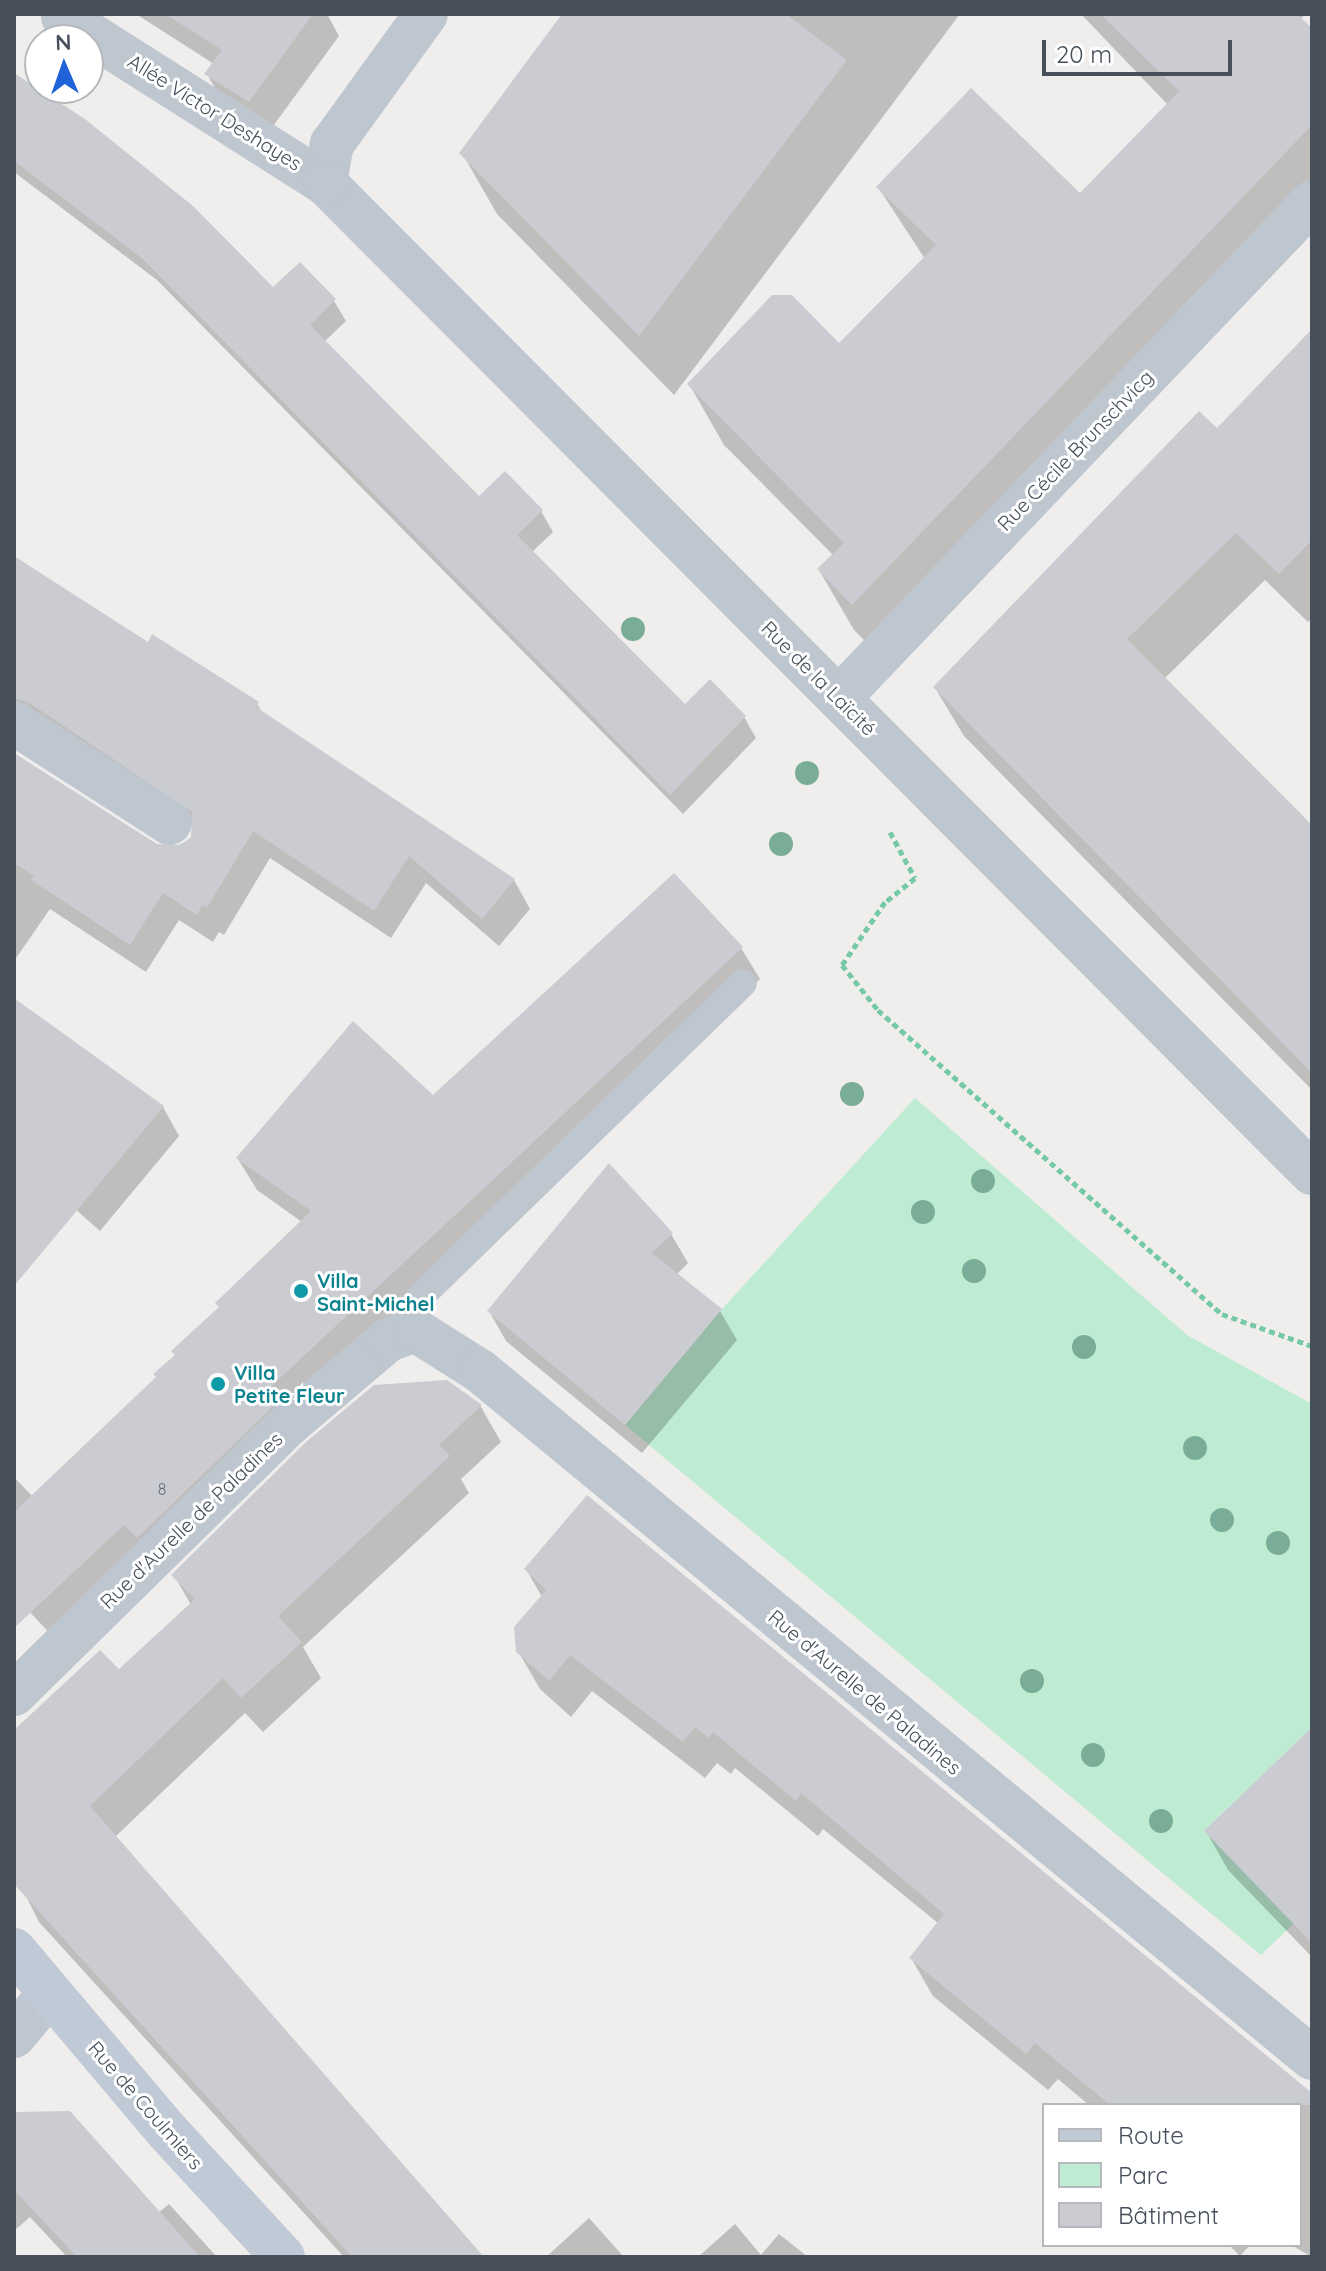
<!DOCTYPE html>
<meta charset="utf-8">
<style>
body{margin:0}
#map{position:relative;width:1326px;height:2271px;overflow:hidden;background:#f0eded;font-family:Quicksand,sans-serif}
div>[style]{position:absolute}
.green>*{inset:0;background:#bdecd3}
.shadow>*{inset:0;background:#0003}
.building>*{inset:0;background:#caccd2}
.path>*{height:5px;margin-top:-2.5px;transform-origin:0;background:repeating-linear-gradient(90deg,#76c9a6 0 6px,transparent 0 10px)}
.lane>*{height:28px;margin:-14px;padding:0 14px;transform-origin:14px;border-radius:14px;background:#bec6cf}
.street>*{height:44px;margin:-22px;padding:0 22px;transform-origin:22px;border-radius:22px;background:#bec6cf}
.secondary>*{height:44px;margin:-22px;padding:0 22px;transform-origin:22px;border-radius:22px;background:#c0c9d6}
.trees>*{width:24px;height:24px;margin:-12px;border-radius:50%;background:#7aad97}
.dots>*{width:22px;height:22px;translate:-50% -50%;box-sizing:border-box;border:4px solid #fff;border-radius:50%}
span{translate:-50% -50%;white-space:nowrap;text-align:center;line-height:1.15;-webkit-text-stroke:6px #fff;paint-order:stroke}
.number-label{font-size:16px;color:#676e78}
.number-label span{-webkit-text-stroke-width:0}
.street-label{font-size:20px;color:#464f5a}
.culture-label{font-size:20px;color:#0d838f;font-weight:700}
.left{translate:0 -50%;text-align:left}
.frame{position:absolute;inset:0;border:16px solid #464f5a;pointer-events:none}
.legend{position:absolute;left:1042px;top:2103px;width:260px;height:144px;box-sizing:border-box;background:#fff;border:2px solid #b5b9bd;margin:0;padding:10px 14px;list-style:none;font-size:24px;color:#464f5a}
.legend li{display:flex;align-items:center;gap:16px;height:40px}
.legend b{width:40px;border:2px solid #b5b9bd}
.north{position:absolute;left:24px;top:24px;width:80px;height:80px;box-sizing:border-box;background:#fff;border:2px solid #b5b9bd;border-radius:50%;rotate:358deg;font-size:22px;font-weight:700;line-height:32px;text-align:center;color:#464f5a}
.north::after{content:'';display:block;margin:auto;width:28px;height:36px;background:#2062d7;clip-path:polygon(50% 0,100% 100%,50% 72%,0 100%)}
.scale{position:absolute;left:1042px;top:40px;width:190px;height:36px;box-sizing:border-box;border:4px solid #464f5a;border-top:0;padding-left:10px;font-size:24px;line-height:28px;white-space:nowrap;color:#464f5a;-webkit-text-stroke:6px #fff;paint-order:stroke}
</style>
<div id="map">
<div class="green">
<i style="clip-path:polygon(915px 1098px,1187px 1335px,1312px 1404px,1312px 1727px,1204px 1831px,1254px 1882px,1312px 1906px,1261px 1955px,625px 1425px,722px 1309px)"></i>
</div>
<div class="shadow">
<i style="clip-path:polygon(136px 14px,327px 14px,339px 36px,268px 133px,225px 106px,207px 74px,214px 64px)"></i>
<i style="clip-path:polygon(564px 14px,960px 14px,674px 395px,497px 214px,462px 153px)"></i>
<i style="clip-path:polygon(1081px 14px,1305px 14px,1300px 20px,1312px 31px,1312px 222px,888px 664px,854px 630px,819px 570px,834px 556px,724px 445px,689px 384px,839px 345px,925px 259px,878px 187px,1080px 196px,1168px 105px)"></i>
<i style="clip-path:polygon(14px 75px,273px 290px,334px 301px,346px 321px,324px 342px,479px 499px,541px 511px,553px 532px,532px 552px,685px 707px,744px 717px,756px 738px,683px 814px,157px 280px,14px 172px)"></i>
<i style="clip-path:polygon(1312px 331px,1312px 618px,1308px 622px,1265px 580px,1164px 679px,1312px 829px,1312px 1090px,964px 736px,935px 688px,1217px 431px)"></i>
<i style="clip-path:polygon(14px 584px,148px 644px,257px 704px,263px 714px,514px 880px,530px 909px,499px 946px,426px 883px,391px 938px,270px 858px,224px 935px,219px 932px,213px 942px,179px 920px,146px 972px,50px 909px,14px 961px,14px 755px,156px 846px,170px 850px,192px 838px,196px 827px,14px 734px)"></i>
<i style="clip-path:polygon(741px 948px,760px 979px,54px 1638px,14px 1595px,14px 1477px,33px 1497px,158px 1378px,302px 1222px,257px 1190px,238px 1159px,433px 1097px)"></i>
<i style="clip-path:polygon(14px 1000px,163px 1107px,179px 1136px,100px 1231px,41px 1179px,14px 1208px)"></i>
<i style="clip-path:polygon(671px 1234px,688px 1263px,676px 1275px,720px 1311px,737px 1340px,642px 1453px,506px 1341px,489px 1311px)"></i>
<i style="clip-path:polygon(446px 1382px,481px 1407px,501px 1442px,461px 1479px,469px 1493px,303px 1647px,321px 1678px,263px 1732px,245px 1713px,115px 1837px,482px 2257px,344px 2257px,39px 1922px,14px 1872px,14px 1733px,119px 1672px,191px 1605px,174px 1575px)"></i>
<i style="clip-path:polygon(526px 1569px,1312px 2097px,1312px 2257px,1291px 2245px,1300px 2245px,1300px 2105px,1089px 2105px,1058px 2079px,1048px 2090px,933px 1996px,911px 1958px,939px 1924px,823px 1829px,818px 1836px,735px 1768px,731px 1774px,717px 1763px,705px 1778px,592px 1691px,571px 1717px,540px 1689px,518px 1651px,542px 1597px)"></i>
<i style="clip-path:polygon(1312px 1730px,1312px 1957px,1228px 1870px,1206px 1831px)"></i>
<i style="clip-path:polygon(14px 2114px,158px 2213px,169px 2204px,217px 2257px,67px 2257px,30px 2217px,14px 2231px)"></i>
<i style="clip-path:polygon(589px 2218px,624px 2257px,546px 2257px)"></i>
<i style="clip-path:polygon(735px 2224px,761px 2255px,779px 2234px,808px 2257px,698px 2257px)"></i>
<i style="clip-path:polygon(1229px 2245px,1250px 2245px,1240px 2256px)"></i>
</div>
<div class="building">
<i style="clip-path:polygon(165px 14px,313px 14px,249px 102px,204px 74px,222px 50px)"></i>
<i style="clip-path:polygon(562px 14px,786px 14px,847px 60px,639px 336px,459px 153px)"></i>
<i style="clip-path:polygon(1100px 14px,1297px 14px,1312px 28px,1312px 125px,852px 605px,817px 569px,844px 543px,687px 384px,772px 295px,792px 295px,839px 343px,936px 245px,876px 187px,971px 88px,1080px 193px,1179px 91px)"></i>
<i style="clip-path:polygon(14px 73px,85px 119px,193px 206px,273px 287px,300px 262px,336px 299px,310px 325px,479px 496px,505px 471px,543px 510px,517px 535px,685px 704px,710px 679px,746px 716px,670px 795px,143px 259px,14px 161px)"></i>
<i style="clip-path:polygon(1312px 329px,1312px 540px,1279px 574px,1236px 533px,1127px 639px,1312px 825px,1312px 1073px,933px 687px,1199px 411px,1217px 428px)"></i>
<i style="clip-path:polygon(14px 556px,148px 642px,152px 634px,259px 702px,256px 707px,515px 879px,482px 919px,409px 856px,374px 911px,253px 831px,207px 908px,202px 905px,197px 915px,163px 893px,130px 945px,31px 880px,34px 876px,14px 863px,14px 753px,157px 844px,181px 845px,191px 837px,192px 812px,28px 702px,14px 698px)"></i>
<i style="clip-path:polygon(674px 873px,743px 947px,265px 1392px,290px 1390px,137px 1538px,124px 1525px,14px 1628px,14px 1512px,156px 1377px,153px 1374px,175px 1355px,171px 1351px,219px 1307px,215px 1303px,311px 1211px,236px 1158px,353px 1021px,433px 1095px)"></i>
<i style="clip-path:polygon(14px 998px,164px 1106px,14px 1286px)"></i>
<i style="clip-path:polygon(609px 1163px,673px 1233px,652px 1253px,722px 1309px,625px 1425px,487px 1311px)"></i>
<i style="clip-path:polygon(447px 1380px,482px 1405px,439px 1445px,450px 1456px,278px 1616px,302px 1642px,241px 1698px,223px 1678px,90px 1806px,484px 2257px,352px 2257px,14px 1884px,14px 1730px,100px 1650px,119px 1669px,195px 1599px,171px 1575px,306px 1442px,374px 1385px)"></i>
<i style="clip-path:polygon(587px 1495px,1312px 2093px,1312px 2105px,1110px 2105px,1035px 2043px,1026px 2054px,909px 1958px,944px 1914px,801px 1793px,796px 1801px,713px 1732px,709px 1738px,695px 1727px,683px 1742px,570px 1655px,549px 1681px,516px 1652px,514px 1627px,546px 1590px,524px 1569px)"></i>
<i style="clip-path:polygon(1312px 1727px,1312px 1943px,1204px 1831px)"></i>
<i style="clip-path:polygon(70px 2111px,200px 2257px,77px 2257px,14px 2190px,14px 2112px)"></i>
</div>
<div class="path">
<i style="left:890px;top:832px;width:52px;rotate:61.5deg"></i>
<i style="left:915px;top:878px;width:38px;rotate:141deg"></i>
<i style="left:885px;top:902px;width:76px;rotate:124.3deg"></i>
<i style="left:842px;top:965px;width:58px;rotate:51.3deg"></i>
<i style="left:878px;top:1010px;width:459px;rotate:41.5deg"></i>
<i style="left:1222px;top:1314px;width:96px;rotate:19.6deg"></i>
</div>
<div class="lane">
<i style="left:415px;top:1330px;width:31px;rotate:-84deg"></i>
<i style="left:418px;top:1299px;width:453px;rotate:-44.2deg"></i>
</div>
<div class="street">
<i style="left:63px;top:17px;width:310px;rotate:32.4deg"></i>
<i style="left:325px;top:183px;width:1398px;rotate:45.09deg"></i>
<i style="left:325px;top:183px;width:40px;rotate:-80deg"></i>
<i style="left:332px;top:144px;width:160px;rotate:-54.1deg"></i>
<i style="left:839px;top:698px;width:685px;rotate:-46.36deg"></i>
<i style="left:14px;top:723px;width:185px;rotate:32.7deg"></i>
<i style="left:14px;top:1694px;width:385px;rotate:-44.5deg"></i>
<i style="left:289px;top:1424px;width:130px;rotate:-40.3deg"></i>
<i style="left:388px;top:1340px;width:29px;rotate:-20deg"></i>
<i style="left:415px;top:1330px;width:77px;rotate:32.2deg"></i>
<i style="left:480px;top:1371px;width:1079px;rotate:39.55deg"></i>
<i style="left:14px;top:2036px;width:55px;rotate:-50.2deg"></i>
</div>
<div class="secondary">
<i style="left:14px;top:1950px;width:238px;rotate:49.8deg"></i>
<i style="left:168px;top:2132px;width:170px;rotate:47.4deg"></i>
</div>
<div class="trees">
<i style="left:633px;top:629px"></i>
<i style="left:807px;top:773px"></i>
<i style="left:781px;top:844px"></i>
<i style="left:852px;top:1094px"></i>
<i style="left:983px;top:1181px"></i>
<i style="left:923px;top:1212px"></i>
<i style="left:974px;top:1271px"></i>
<i style="left:1084px;top:1347px"></i>
<i style="left:1195px;top:1448px"></i>
<i style="left:1222px;top:1520px"></i>
<i style="left:1278px;top:1543px"></i>
<i style="left:1032px;top:1681px"></i>
<i style="left:1093px;top:1755px"></i>
<i style="left:1161px;top:1821px"></i>
</div>
<div class="dots">
<i style="left:301px;top:1291px;background:#0f9aa8"></i>
<i style="left:218px;top:1384px;background:#0f9aa8"></i>
</div>
<div class="number-label">
<span style="left:162px;top:1489px">8</span>
</div>
<div class="street-label">
<span style="left:215px;top:112px;rotate:32deg">Allée Victor Deshayes</span>
<span style="left:1075px;top:450px;rotate:-46deg">Rue Cécile Brunschvicg</span>
<span style="left:819px;top:678px;rotate:45deg">Rue de la Laïcité</span>
<span style="left:191px;top:1520px;rotate:-44deg">Rue d'Aurelle de Paladines</span>
<span style="left:865px;top:1692px;rotate:40deg">Rue d'Aurelle de Paladines</span>
<span style="left:146px;top:2105px;rotate:49deg">Rue de Coulmiers</span>
</div>
<div class="culture-label">
<span class="left" style="left:317px;top:1292px">Villa<br>Saint-Michel</span>
<span class="left" style="left:234px;top:1384px">Villa<br>Petite Fleur</span>
</div>
<div class="frame"></div>
<ul class="legend">
<li><b style="height:10px;background:#c0c9d6"></b>Route</li>
<li><b style="height:22px;background:#bdecd3"></b>Parc</li>
<li><b style="height:22px;background:#caccd2"></b>Bâtiment</li>
</ul>
<div class="north">N</div>
<div class="scale">20 m</div>
</div>
